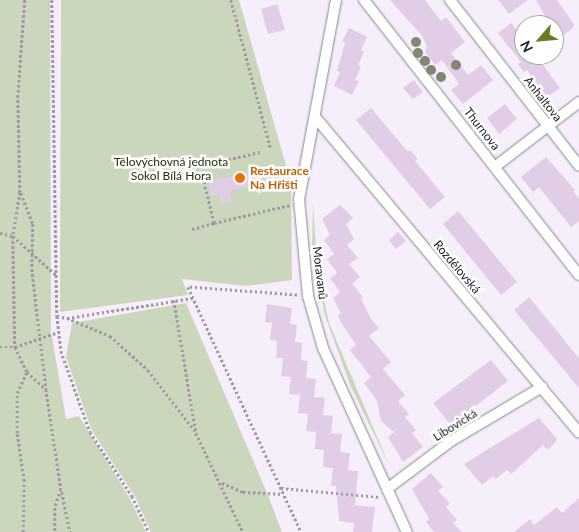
<!DOCTYPE html>
<meta charset="utf-8">
<style>
body{margin:0}
#map{position:relative;width:579px;height:532px;overflow:hidden;background:#f6effb;font-family:Lato,sans-serif}
div>[style]{position:absolute}
.green>*{inset:0;background:#cad7bc}
.building>*{inset:0;background:#e2cde7}
.path>*{height:2.5px;margin-top:-1.25px;transform-origin:0;background:repeating-linear-gradient(90deg,#9e99a2 0 2.5px,transparent 0 5px)}
.roads{filter:drop-shadow(0 0 1px #8b858f) drop-shadow(0 0 1px #8b858f)}
.street>*{height:10px;margin:-5px;padding:0 5px;transform-origin:5px;border-radius:5px;background:#fff}
.trees>*{width:10px;height:10px;margin:-5px;border-radius:50%;background:#818773}
.dots>*{width:14px;height:14px;translate:-50% -50%;box-sizing:border-box;border:2px solid #fff;border-radius:50%}
span{translate:-50% -50%;white-space:nowrap;text-align:center;line-height:1.15;-webkit-text-stroke:5px #fff;paint-order:stroke}
.street-label{font-size:12px;color:#222024}
.park-label{font-size:12px;color:#213204}
.food-label{font-size:12px;color:#c56008;font-weight:700}
.left{translate:0 -50%;text-align:left}
.north{position:absolute;left:514px;top:15px;width:50px;height:50px;box-sizing:border-box;background:#fff;border:1px solid #a7a6a7;border-radius:50%;rotate:243deg;font-size:14px;font-weight:700;line-height:20px;text-align:center;color:#222024}
.north::after{content:'';display:block;margin:auto;width:18px;height:22px;background:#6d7823;clip-path:polygon(50% 0,100% 100%,50% 72%,0 100%)}
</style>
<div id="map">
<div class="green">
<i style="clip-path:polygon(0 0,50px 0,51px 331px,66px 419px,79px 416px,129px 497px,146px 532px,0 532px)"></i>
<i style="clip-path:polygon(61px 0,239px 0,291px 183px,292px 280px,246px 286px,182px 279px,188px 295px,60px 312px)"></i>
<i style="clip-path:polygon(313px 202px,317px 267px,329px 323px,389px 465px,351px 387px,325px 316px,312px 249px)"></i>
<i style="clip-path:polygon(186px 303px,267px 493px,282px 532px,151px 532px,134px 495px,92px 431px,66px 357px,72px 323px)"></i>
</div>
<div class="building">
<i style="clip-path:polygon(390px 0,425px 0,441px 21px,446px 17px,465px 42px,451px 53px,468px 75px,481px 65px,493px 80px,463px 104px,451px 90px,459px 84px,442px 60px,435px 65px,425px 52px,427px 46px,422px 36px)"></i>
<i style="clip-path:polygon(498px 0,528px 0,509px 14px)"></i>
<i style="clip-path:polygon(536px 0,557px 0,574px 24px,573px 28px,554px 42px,554px 25px,550px 25px)"></i>
<i style="clip-path:polygon(277px 4px,285px 30px,268px 34px,261px 9px)"></i>
<i style="clip-path:polygon(511px 23px,524px 39px,524px 55px,536px 55px,560px 88px,547px 97px,527px 70px,524px 72px,518px 64px,521px 62px,498px 33px)"></i>
<i style="clip-path:polygon(349px 28px,367px 37px,361px 50px,364px 52px,358px 65px,361px 67px,355px 80px,359px 81px,352px 95px,334px 86px,340px 72px,337px 71px,345px 43px,342px 41px)"></i>
<i style="clip-path:polygon(414px 80px,423px 92px,413px 99px,403px 88px)"></i>
<i style="clip-path:polygon(505px 104px,517px 119px,499px 134px,487px 118px)"></i>
<i style="clip-path:polygon(371px 108px,408px 152px,410px 150px,418px 159px,415px 161px,445px 197px,430px 209px,356px 120px)"></i>
<i style="clip-path:polygon(546px 157px,575px 190px,573px 191px,579px 199px,579px 221px,571px 227px,539px 187px,533px 192px,521px 177px)"></i>
<i style="clip-path:polygon(282px 166px,286px 182px,270px 186px,269px 181px,230px 191px,232px 202px,221px 204px,219px 194px,211px 196px,208px 181px)"></i>
<i style="clip-path:polygon(340px 205px,353px 218px,346px 224px,354px 239px,347px 245px,358px 258px,349px 264px,360px 277px,352px 284px,363px 297px,361px 299px,371px 319px,379px 328px,369px 336px,391px 362px,383px 369px,405px 395px,398px 401px,409px 414px,405px 417px,416px 430px,412px 433px,423px 447px,403px 462px,388px 437px,394px 432px,381px 421px,377px 401px,364px 383px,371px 377px,350px 350px,356px 345px,340px 321px,338px 316px,341px 313px,333px 298px,340px 292px,330px 278px,337px 273px,327px 259px,334px 254px,324px 240px,330px 235px,322px 219px)"></i>
<i style="clip-path:polygon(458px 211px,517px 282px,501px 295px,443px 224px)"></i>
<i style="clip-path:polygon(398px 232px,406px 241px,396px 249px,389px 240px)"></i>
<i style="clip-path:polygon(529px 297px,579px 358px,579px 388px,514px 310px)"></i>
<i style="clip-path:polygon(267px 304px,292px 308px,290px 324px,297px 325px,295px 342px,302px 343px,301px 360px,308px 361px,306px 378px,316px 379px,314px 397px,325px 398px,323px 415px,333px 416px,331px 433px,342px 434px,340px 452px,350px 453px,348px 470px,358px 471px,355px 505px,375px 507px,372px 532px,353px 532px,354px 523px,339px 521px,336px 486px,331px 486px,333px 468px,323px 467px,324px 450px,315px 449px,316px 432px,306px 431px,308px 414px,298px 413px,300px 395px,289px 394px,291px 377px,281px 376px,283px 358px,276px 358px,277px 341px,270px 340px,272px 323px,265px 322px)"></i>
<i style="clip-path:polygon(491px 360px,508px 381px,451px 425px,433px 403px)"></i>
<i style="clip-path:polygon(539px 418px,557px 439px,554px 444px,547px 450px,543px 445px,511px 474px,507px 470px,496px 479px,493px 476px,482px 485px,464px 464px)"></i>
<i style="clip-path:polygon(431px 473px,443px 487px,438px 491px,450px 503px,446px 507px,457px 520px,453px 523px,462px 532px,434px 532px,426px 522px,429px 519px,412px 489px)"></i>
<i style="clip-path:polygon(579px 498px,579px 532px,514px 532px,530px 519px,534px 525px,557px 507px,562px 513px)"></i>
</div>
<div class="path">
<i style="left:25px;top:0;width:95px;rotate:94.2deg"></i>
<i style="left:18px;top:95px;width:97px;rotate:88.8deg"></i>
<i style="left:20px;top:192px;width:45px;rotate:99deg"></i>
<i style="left:13px;top:236px;width:111px;rotate:89deg"></i>
<i style="left:15px;top:347px;width:28px;rotate:64deg"></i>
<i style="left:27px;top:372px;width:25px;rotate:42deg"></i>
<i style="left:46px;top:389px;width:101px;rotate:81.5deg"></i>
<i style="left:61px;top:489px;width:20px;rotate:108deg"></i>
<i style="left:55px;top:508px;width:24px;rotate:90deg"></i>
<i style="left:52px;top:0;width:316px;rotate:89.1deg"></i>
<i style="left:57px;top:316px;width:35px;rotate:83deg"></i>
<i style="left:61px;top:351px;width:86px;rotate:70.3deg"></i>
<i style="left:90px;top:432px;width:77px;rotate:56.7deg"></i>
<i style="left:132px;top:496px;width:40px;rotate:65deg"></i>
<i style="left:231px;top:0;width:154px;rotate:75deg"></i>
<i style="left:21px;top:193px;width:33px;rotate:69deg"></i>
<i style="left:33px;top:224px;width:45px;rotate:91.3deg"></i>
<i style="left:32px;top:269px;width:121px;rotate:83.3deg"></i>
<i style="left:214px;top:223px;width:78px;rotate:-13.3deg"></i>
<i style="left:192px;top:229px;width:23px;rotate:-15deg"></i>
<i style="left:214px;top:223px;width:40px;rotate:-104.4deg"></i>
<i style="left:204px;top:184px;width:19px;rotate:-90deg"></i>
<i style="left:204px;top:165px;width:57px;rotate:-13.1deg"></i>
<i style="left:0;top:233px;width:13px;rotate:13deg"></i>
<i style="left:13px;top:236px;width:58px;rotate:42.2deg"></i>
<i style="left:297px;top:295px;width:109px;rotate:-175.8deg"></i>
<i style="left:188px;top:287px;width:270px;rotate:65.2deg"></i>
<i style="left:174px;top:300px;width:135px;rotate:80.6deg"></i>
<i style="left:196px;top:433px;width:110px;rotate:64.6deg"></i>
<i style="left:57px;top:316px;width:10px;rotate:11deg"></i>
<i style="left:67px;top:318px;width:128px;rotate:-9deg"></i>
<i style="left:67px;top:318px;width:47px;rotate:22.7deg"></i>
<i style="left:110px;top:336px;width:51px;rotate:41.8deg"></i>
<i style="left:148px;top:370px;width:77px;rotate:52.4deg"></i>
<i style="left:0;top:347px;width:15px"></i>
<i style="left:15px;top:347px;width:46px;rotate:-19.2deg"></i>
<i style="left:222px;top:483px;width:23px;rotate:23deg"></i>
<i style="left:243px;top:492px;width:40px;rotate:2.9deg"></i>
<i style="left:281px;top:488px;width:98px;rotate:5.2deg"></i>
<i style="left:62px;top:492px;width:41px;rotate:78.7deg"></i>
<i style="left:23px;top:532px;width:51px;rotate:-88.9deg"></i>
<i style="left:24px;top:481px;width:49px;rotate:-98.3deg"></i>
<i style="left:17px;top:433px;width:40px;rotate:-90deg"></i>
<i style="left:17px;top:393px;width:23px;rotate:-65deg"></i>
</div>
<div class="roads">
<div class="street">
<i style="left:336px;top:0;width:202px;rotate:100.5deg"></i>
<i style="left:299px;top:199px;width:97px;rotate:84.7deg"></i>
<i style="left:308px;top:296px;width:54px;rotate:73.9deg"></i>
<i style="left:323px;top:348px;width:202px;rotate:65.5deg"></i>
<i style="left:364px;top:0;width:349px;rotate:52deg"></i>
<i style="left:450px;top:0;width:210px;rotate:52.1deg"></i>
<i style="left:316px;top:118px;width:410px;rotate:50.1deg"></i>
<i style="left:496px;top:166px;width:105px;rotate:-37.6deg"></i>
<i style="left:387px;top:489px;width:80px;rotate:-36.9deg"></i>
<i style="left:451px;top:441px;width:106px;rotate:-30.7deg"></i>
</div>
</div>
<div class="trees">
<i style="left:416px;top:42px"></i>
<i style="left:418px;top:53px"></i>
<i style="left:425px;top:61px"></i>
<i style="left:456px;top:65px"></i>
<i style="left:431px;top:70px"></i>
<i style="left:441px;top:77px"></i>
</div>
<div class="dots">
<i style="left:240px;top:178px;background:#e8710a"></i>
</div>
<div class="street-label">
<span style="left:543px;top:99px;rotate:52deg">Anhaltova</span>
<span style="left:482px;top:129px;rotate:52deg">Thurnova</span>
<span style="left:457px;top:267px;rotate:50deg">Rozdělovská</span>
<span style="left:320px;top:273px;rotate:83deg">Moravanů</span>
<span style="left:455px;top:425px;rotate:-32deg">Libovická</span>
</div>
<div class="park-label">
<span style="left:171px;top:169px">Tělovýchovná jednota<br>Sokol Bílá Hora</span>
</div>
<div class="food-label">
<span class="left" style="left:250px;top:178px">Restaurace<br>Na Hřišti</span>
</div>
<div class="north">N</div>
</div>
